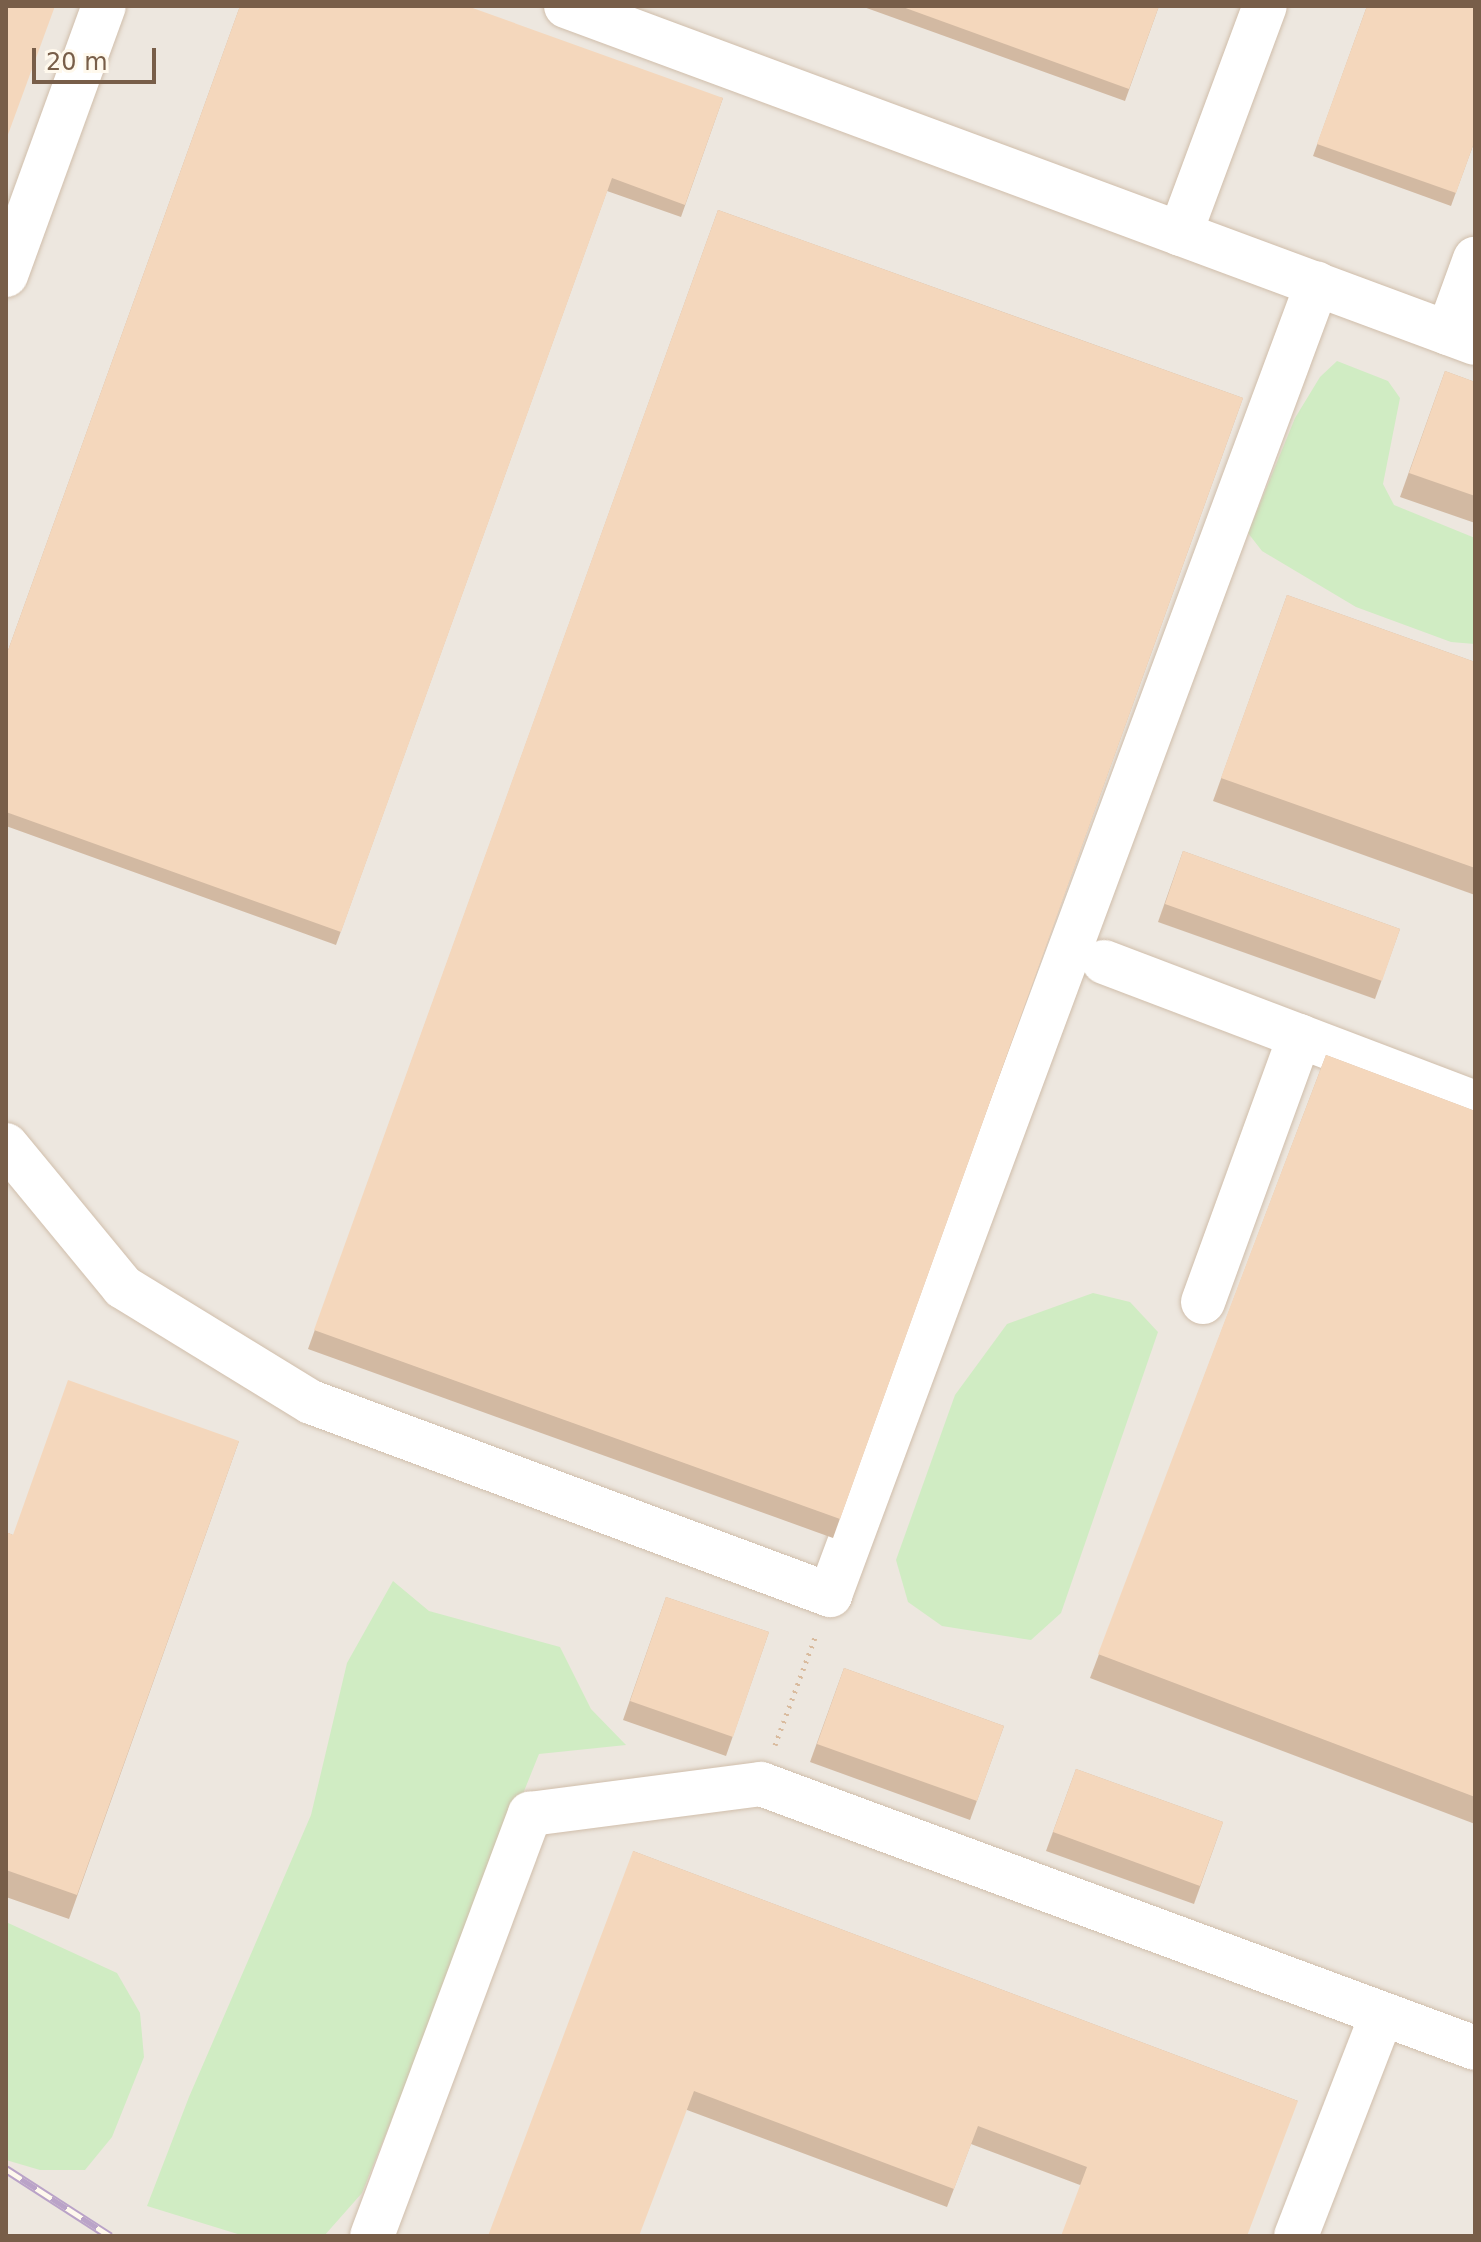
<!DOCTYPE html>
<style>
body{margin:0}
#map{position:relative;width:1481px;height:2242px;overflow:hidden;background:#fdf6e5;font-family:"DejaVu Sans",sans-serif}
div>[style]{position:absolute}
.industrial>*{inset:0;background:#ede7df}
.green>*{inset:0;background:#d0ecc3}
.path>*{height:5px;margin-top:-2.5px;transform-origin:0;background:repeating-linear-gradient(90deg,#d9bb9e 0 2px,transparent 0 8px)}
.roads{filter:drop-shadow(0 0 2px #d0beab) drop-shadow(0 0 2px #d0beab)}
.minor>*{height:44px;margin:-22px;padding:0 22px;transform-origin:22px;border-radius:22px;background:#fff}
.rail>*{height:9px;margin-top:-4.5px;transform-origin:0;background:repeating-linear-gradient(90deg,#fff9ed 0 18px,#baa3c8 0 36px);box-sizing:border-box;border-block:2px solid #baa3c8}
.wall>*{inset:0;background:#d2b9a2}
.building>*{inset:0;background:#f4d7bc}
span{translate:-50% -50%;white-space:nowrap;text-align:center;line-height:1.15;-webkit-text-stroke:7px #fff9ed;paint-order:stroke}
.frame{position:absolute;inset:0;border:8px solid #785e49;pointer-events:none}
.scale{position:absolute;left:32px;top:48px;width:124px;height:36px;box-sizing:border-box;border:4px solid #785e49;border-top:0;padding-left:10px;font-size:24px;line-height:28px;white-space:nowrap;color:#785e49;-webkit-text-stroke:6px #fff9ed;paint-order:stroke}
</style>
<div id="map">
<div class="industrial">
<i style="clip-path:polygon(6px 6px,1475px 6px,1475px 2236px,6px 2236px)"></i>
</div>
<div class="green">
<i style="clip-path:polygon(1337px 361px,1388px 381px,1400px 398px,1383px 484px,1394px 505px,1475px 538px,1475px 644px,1451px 642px,1356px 607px,1262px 551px,1248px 533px,1295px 418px,1320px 377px)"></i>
<i style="clip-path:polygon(1093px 1293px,1130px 1302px,1158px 1332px,1061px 1613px,1031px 1640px,942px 1626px,908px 1602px,896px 1560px,955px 1395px,1007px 1324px)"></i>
<i style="clip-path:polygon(393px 1581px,429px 1611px,560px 1647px,591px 1709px,626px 1745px,539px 1754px,362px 2193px,324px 2236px,244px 2236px,147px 2206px,189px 2097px,311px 1815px,347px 1663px)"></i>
<i style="clip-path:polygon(6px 1922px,117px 1973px,140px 2013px,144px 2057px,112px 2137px,85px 2170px,40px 2170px,6px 2160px)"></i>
</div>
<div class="path">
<i style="left:775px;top:1745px;width:117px;rotate:-69.6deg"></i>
</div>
<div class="roads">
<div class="minor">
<i style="left:566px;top:6px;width:969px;rotate:20.34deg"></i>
<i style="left:1180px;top:234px;width:243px;rotate:-69.6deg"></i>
<i style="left:6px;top:275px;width:286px;rotate:-70deg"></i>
<i style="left:1448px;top:333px;width:79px;rotate:-70deg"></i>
<i style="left:1104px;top:962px;width:397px;rotate:20.8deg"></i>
<i style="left:6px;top:1145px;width:184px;rotate:50.5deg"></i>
<i style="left:123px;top:1287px;width:220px;rotate:31.5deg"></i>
<i style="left:311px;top:1402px;width:554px;rotate:20.4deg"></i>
<i style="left:830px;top:1595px;width:1399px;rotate:-69.62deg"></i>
<i style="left:1203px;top:1302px;width:283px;rotate:-70deg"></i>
<i style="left:372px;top:2236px;width:451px;rotate:-69.5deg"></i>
<i style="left:530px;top:1814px;width:233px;rotate:-7.4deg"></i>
<i style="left:761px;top:1784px;width:761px;rotate:20.29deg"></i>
<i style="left:1296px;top:2236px;width:238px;rotate:-68.8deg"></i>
</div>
</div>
<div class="rail">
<i style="left:6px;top:2169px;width:124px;rotate:32.8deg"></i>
</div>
<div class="wall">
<i style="clip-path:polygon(240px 6px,723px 98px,681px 217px,607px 191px,336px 945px,6px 826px,6px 656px)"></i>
<i style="clip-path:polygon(861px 6px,1159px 6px,1125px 101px)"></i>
<i style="clip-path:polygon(1367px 6px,1475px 140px,1451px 206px,1313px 156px)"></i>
<i style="clip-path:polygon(718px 210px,1243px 398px,833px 1538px,308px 1349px)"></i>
<i style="clip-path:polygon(1445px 371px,1475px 382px,1475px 523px,1400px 497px)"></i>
<i style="clip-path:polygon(1287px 595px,1475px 662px,1475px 895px,1213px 801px)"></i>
<i style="clip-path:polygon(1183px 851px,1400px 929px,1375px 999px,1158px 922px)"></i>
<i style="clip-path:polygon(1326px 1055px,1475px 1111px,1475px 1824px,1090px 1678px)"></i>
<i style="clip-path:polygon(239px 1441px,69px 1919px,6px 1897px,6px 1532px,13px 1535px)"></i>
<i style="clip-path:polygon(666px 1597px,769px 1632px,726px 1756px,623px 1720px)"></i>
<i style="clip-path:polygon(844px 1668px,1004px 1726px,970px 1820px,810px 1762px)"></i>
<i style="clip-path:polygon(1076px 1769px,1223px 1822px,1194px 1904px,1046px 1851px)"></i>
<i style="clip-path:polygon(633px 1851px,1298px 2101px,1080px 2185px,971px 2144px,947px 2207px,687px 2110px)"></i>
</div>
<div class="building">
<i style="clip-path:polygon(6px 6px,55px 6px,6px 140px)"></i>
<i style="clip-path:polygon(240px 6px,467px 6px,723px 98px,685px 205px,612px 178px,341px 932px,6px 812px,6px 656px)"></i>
<i style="clip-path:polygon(900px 6px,1159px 6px,1129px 89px)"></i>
<i style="clip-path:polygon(1367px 6px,1475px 6px,1475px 140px,1456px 193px,1317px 144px)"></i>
<i style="clip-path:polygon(718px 210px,1243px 398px,840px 1519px,314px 1330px)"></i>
<i style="clip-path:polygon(1445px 371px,1475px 382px,1475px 496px,1409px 473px)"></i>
<i style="clip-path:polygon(1287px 595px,1475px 662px,1475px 868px,1221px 778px)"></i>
<i style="clip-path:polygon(1183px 851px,1400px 929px,1382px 981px,1165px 904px)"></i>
<i style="clip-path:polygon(1326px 1055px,1475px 1111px,1475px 1797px,1098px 1654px)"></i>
<i style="clip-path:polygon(68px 1380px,239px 1441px,77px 1895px,6px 1870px,6px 1532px,13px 1535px)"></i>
<i style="clip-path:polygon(666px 1597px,769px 1632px,733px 1737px,630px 1701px)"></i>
<i style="clip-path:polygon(844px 1668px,1004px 1726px,977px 1801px,817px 1744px)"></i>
<i style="clip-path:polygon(1076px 1769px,1223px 1822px,1200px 1886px,1053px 1832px)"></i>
<i style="clip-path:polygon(633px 1851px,1298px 2101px,1247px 2236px,1061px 2236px,1087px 2167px,978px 2126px,954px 2189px,694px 2091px,639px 2236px,488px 2236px)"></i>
</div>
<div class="frame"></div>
<div class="scale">20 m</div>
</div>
